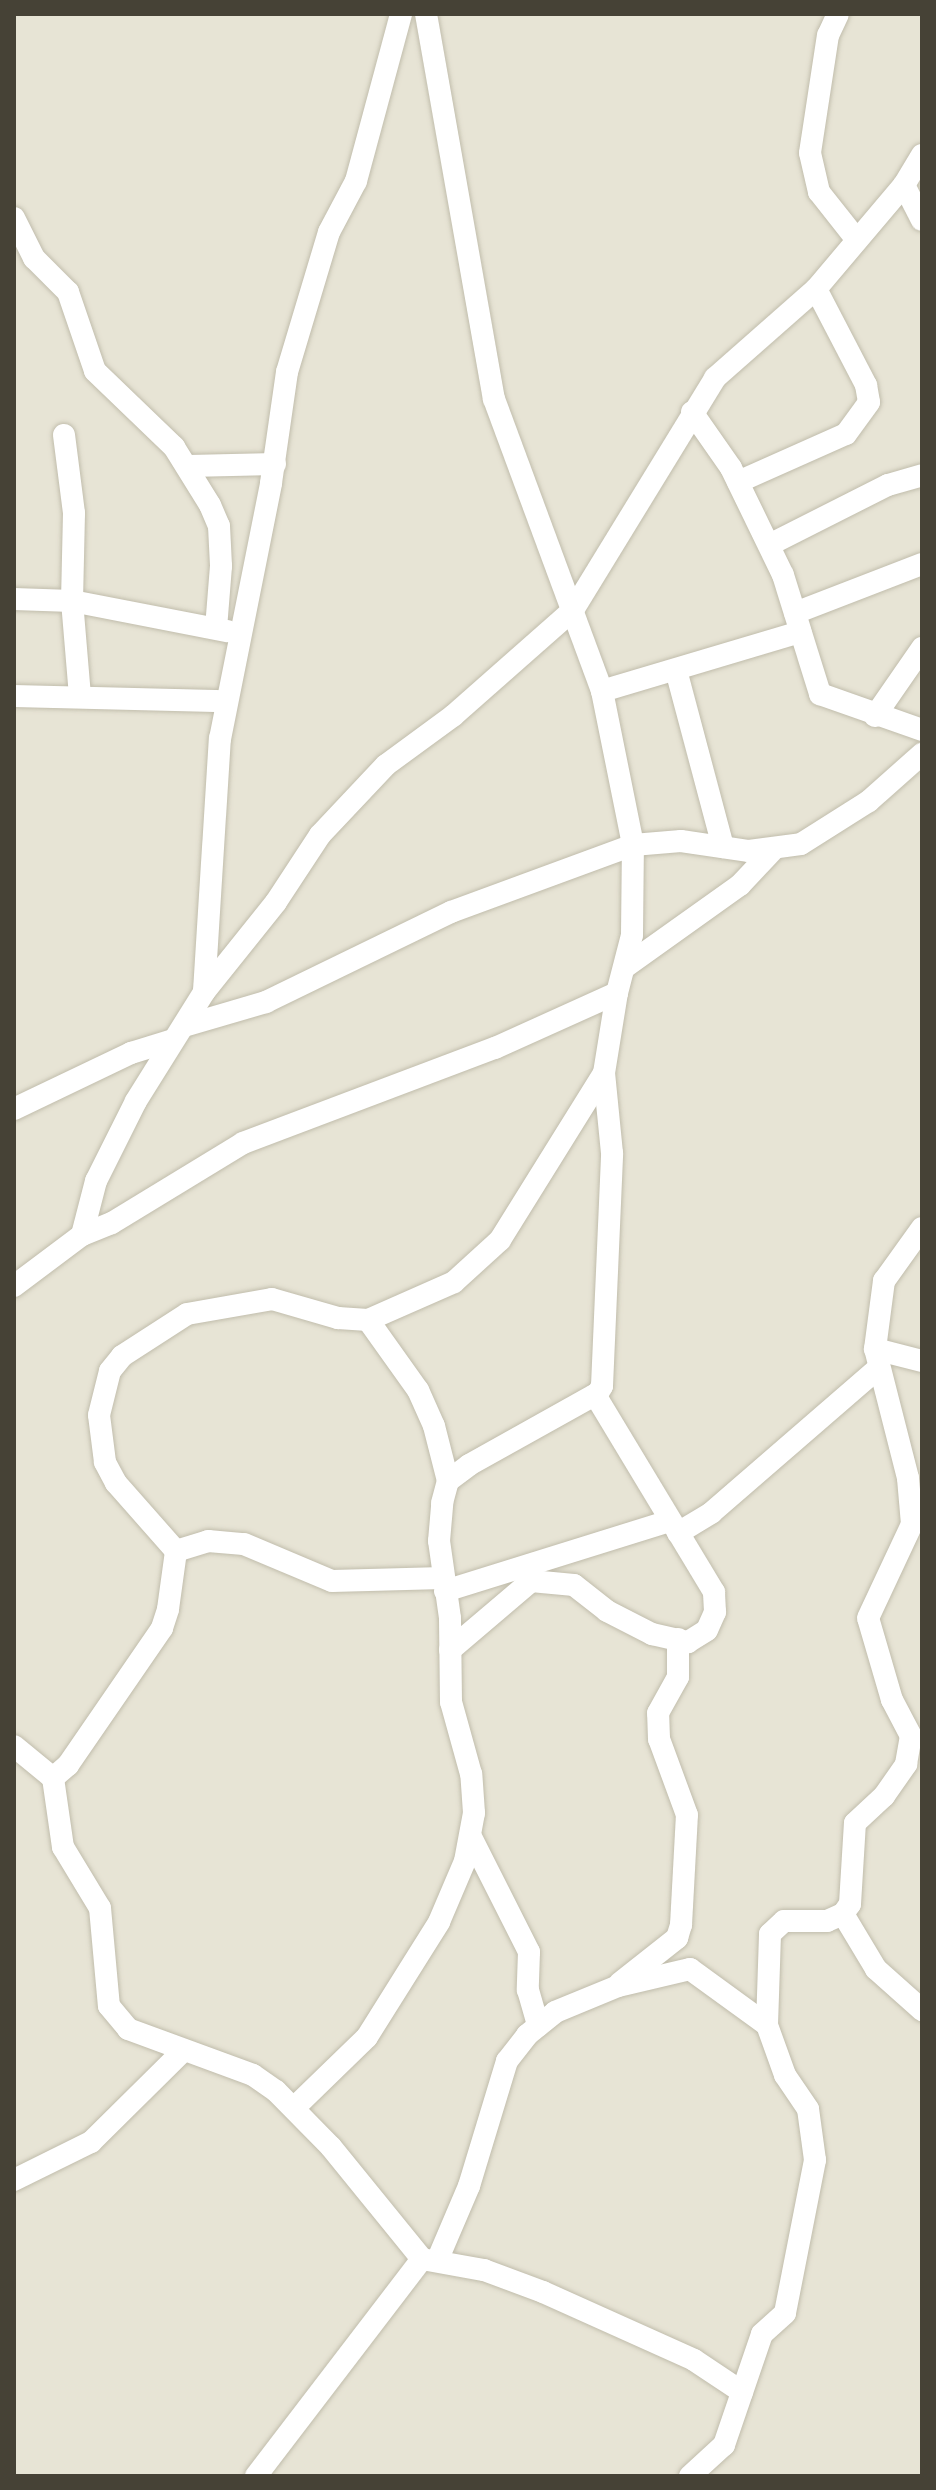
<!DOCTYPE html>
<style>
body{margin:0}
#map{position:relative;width:936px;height:2490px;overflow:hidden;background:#f3f1e7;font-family:Karla,sans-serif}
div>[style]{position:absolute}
.residential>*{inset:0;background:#e7e4d5}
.roads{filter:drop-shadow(0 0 2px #c1bdac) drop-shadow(0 0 2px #c1bdac)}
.minor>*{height:22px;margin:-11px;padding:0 11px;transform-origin:11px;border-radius:11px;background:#fff}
span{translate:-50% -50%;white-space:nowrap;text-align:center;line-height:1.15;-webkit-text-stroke:8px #fff;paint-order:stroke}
.frame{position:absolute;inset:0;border:16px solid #464236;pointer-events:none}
</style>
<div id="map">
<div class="residential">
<i style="clip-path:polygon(14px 14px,922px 14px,922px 2476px,14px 2476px)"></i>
</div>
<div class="roads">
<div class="minor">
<i style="left:426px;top:14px;width:391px;rotate:80deg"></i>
<i style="left:494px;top:399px;width:311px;rotate:69.7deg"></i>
<i style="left:602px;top:691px;width:157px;rotate:78.6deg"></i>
<i style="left:633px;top:845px;width:48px;rotate:-4.8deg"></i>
<i style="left:681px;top:841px;width:69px;rotate:8.4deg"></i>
<i style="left:749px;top:851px;width:52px;rotate:-7.7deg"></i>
<i style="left:801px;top:844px;width:80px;rotate:-32.3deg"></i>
<i style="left:869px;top:801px;width:71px;rotate:-41.6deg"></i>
<i style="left:838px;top:14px;width:23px;rotate:115deg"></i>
<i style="left:828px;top:35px;width:119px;rotate:98.7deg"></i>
<i style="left:810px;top:153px;width:40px;rotate:77deg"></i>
<i style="left:819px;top:192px;width:61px;rotate:51.6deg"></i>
<i style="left:904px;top:185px;width:39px;rotate:63deg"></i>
<i style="left:14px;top:218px;width:45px;rotate:63.4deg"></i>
<i style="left:34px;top:258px;width:48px;rotate:45deg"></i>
<i style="left:68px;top:292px;width:83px;rotate:71.1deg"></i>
<i style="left:95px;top:371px;width:110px;rotate:43.9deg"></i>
<i style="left:174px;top:447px;width:68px;rotate:58.2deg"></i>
<i style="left:210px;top:505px;width:23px;rotate:67deg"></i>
<i style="left:219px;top:526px;width:40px;rotate:87.1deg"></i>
<i style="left:221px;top:566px;width:62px;rotate:94.6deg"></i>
<i style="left:692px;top:412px;width:68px;rotate:55.1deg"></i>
<i style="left:731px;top:468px;width:119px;rotate:64.1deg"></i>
<i style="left:783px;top:575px;width:125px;rotate:72.7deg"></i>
<i style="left:820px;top:694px;width:108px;rotate:19.4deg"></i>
<i style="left:64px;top:435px;width:79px;rotate:82.7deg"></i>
<i style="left:74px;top:513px;width:88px;rotate:91.3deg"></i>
<i style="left:72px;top:601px;width:96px;rotate:85.2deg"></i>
<i style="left:189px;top:466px;width:86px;rotate:-1.3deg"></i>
<i style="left:738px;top:482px;width:118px;rotate:-24deg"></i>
<i style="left:846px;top:434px;width:39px;rotate:-54deg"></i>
<i style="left:869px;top:402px;width:17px;rotate:-100deg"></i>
<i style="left:866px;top:385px;width:108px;rotate:-117.5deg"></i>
<i style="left:769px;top:545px;width:133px;rotate:-26.8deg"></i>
<i style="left:888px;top:485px;width:35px;rotate:-16deg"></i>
<i style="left:14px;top:599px;width:58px;rotate:2deg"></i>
<i style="left:72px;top:601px;width:158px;rotate:11deg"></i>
<i style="left:795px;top:613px;width:136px;rotate:-21.1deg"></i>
<i style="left:676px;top:670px;width:183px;rotate:75.1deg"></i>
<i style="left:602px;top:691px;width:207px;rotate:-16.6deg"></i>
<i style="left:14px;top:696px;width:211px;rotate:1.4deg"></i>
<i style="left:875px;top:716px;width:83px;rotate:-55.3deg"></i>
<i style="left:625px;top:967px;width:141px;rotate:-35.5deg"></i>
<i style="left:740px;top:885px;width:48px;rotate:-46.7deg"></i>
<i style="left:204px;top:991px;width:253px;rotate:-86.4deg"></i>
<i style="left:220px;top:739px;width:261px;rotate:-78.7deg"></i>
<i style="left:271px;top:483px;width:112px;rotate:-81.8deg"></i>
<i style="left:287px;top:372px;width:146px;rotate:-73.3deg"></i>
<i style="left:329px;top:232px;width:58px;rotate:-62.1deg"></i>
<i style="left:356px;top:181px;width:173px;rotate:-74.9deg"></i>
<i style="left:14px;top:1109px;width:130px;rotate:-25.6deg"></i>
<i style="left:131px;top:1053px;width:44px;rotate:-17.2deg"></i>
<i style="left:82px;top:1235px;width:56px;rotate:-75.5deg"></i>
<i style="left:96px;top:1181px;width:89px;rotate:-63.4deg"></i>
<i style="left:136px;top:1101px;width:128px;rotate:-58deg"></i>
<i style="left:204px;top:992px;width:115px;rotate:-51.3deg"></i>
<i style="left:276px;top:902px;width:80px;rotate:-56.7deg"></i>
<i style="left:320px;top:835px;width:96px;rotate:-46.7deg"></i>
<i style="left:386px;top:765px;width:84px;rotate:-36.3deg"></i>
<i style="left:454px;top:715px;width:159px;rotate:-41.4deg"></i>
<i style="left:573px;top:610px;width:272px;rotate:-58.5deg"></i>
<i style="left:715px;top:378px;width:135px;rotate:-41.4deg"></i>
<i style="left:816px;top:289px;width:136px;rotate:-49.8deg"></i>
<i style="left:904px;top:185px;width:35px;rotate:-59deg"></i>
<i style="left:14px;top:1286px;width:85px;rotate:-36.9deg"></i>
<i style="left:82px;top:1235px;width:32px;rotate:-22deg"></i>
<i style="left:112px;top:1223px;width:153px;rotate:-31.4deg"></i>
<i style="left:243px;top:1143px;width:269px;rotate:-20.7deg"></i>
<i style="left:495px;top:1048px;width:134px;rotate:-24.3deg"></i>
<i style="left:617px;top:993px;width:60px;rotate:-75.5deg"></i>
<i style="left:632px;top:935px;width:90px;rotate:-89.4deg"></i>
<i style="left:633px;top:845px;width:194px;rotate:159.8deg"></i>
<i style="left:451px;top:912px;width:206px;rotate:154.1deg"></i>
<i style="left:266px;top:1002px;width:85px;rotate:163.7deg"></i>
<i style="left:368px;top:1320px;width:86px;rotate:54.5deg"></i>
<i style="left:418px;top:1390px;width:39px;rotate:66deg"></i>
<i style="left:434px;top:1426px;width:57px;rotate:75.7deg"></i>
<i style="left:875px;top:1349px;width:49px;rotate:14.3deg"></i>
<i style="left:678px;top:1533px;width:39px;rotate:-31deg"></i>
<i style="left:711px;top:1513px;width:220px;rotate:-40.9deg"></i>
<i style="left:176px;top:1551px;width:34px;rotate:-17deg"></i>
<i style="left:208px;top:1541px;width:36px;rotate:5deg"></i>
<i style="left:244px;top:1544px;width:95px;rotate:22.8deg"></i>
<i style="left:332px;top:1581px;width:111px;rotate:-1.5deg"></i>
<i style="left:445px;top:1591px;width:236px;rotate:-17.3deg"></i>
<i style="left:450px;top:1650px;width:106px;rotate:-40.4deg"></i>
<i style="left:531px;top:1581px;width:43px;rotate:5.3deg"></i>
<i style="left:574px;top:1585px;width:42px;rotate:38.2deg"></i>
<i style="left:607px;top:1611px;width:51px;rotate:27.1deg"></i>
<i style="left:652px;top:1634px;width:37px;rotate:13deg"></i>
<i style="left:688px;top:1642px;width:22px;rotate:-32deg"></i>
<i style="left:707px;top:1630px;width:20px;rotate:-66deg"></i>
<i style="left:715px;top:1612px;width:20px;rotate:-93deg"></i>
<i style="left:714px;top:1592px;width:230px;rotate:-121.1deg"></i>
<i style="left:14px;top:1746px;width:50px;rotate:39.4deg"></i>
<i style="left:53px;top:1778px;width:20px;rotate:-41deg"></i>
<i style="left:68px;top:1765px;width:166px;rotate:-55.5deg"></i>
<i style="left:162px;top:1628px;width:20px;rotate:-72deg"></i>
<i style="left:168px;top:1609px;width:59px;rotate:-82.1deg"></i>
<i style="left:176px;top:1551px;width:91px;rotate:-131.4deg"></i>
<i style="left:116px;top:1483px;width:24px;rotate:-118deg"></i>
<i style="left:105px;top:1462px;width:47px;rotate:-97.3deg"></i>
<i style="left:99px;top:1415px;width:45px;rotate:-76deg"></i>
<i style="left:110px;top:1371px;width:19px;rotate:-51deg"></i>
<i style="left:122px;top:1356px;width:77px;rotate:-32.9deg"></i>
<i style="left:187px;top:1314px;width:86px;rotate:-10deg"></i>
<i style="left:272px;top:1299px;width:69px;rotate:16.1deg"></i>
<i style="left:338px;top:1318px;width:30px;rotate:4deg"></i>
<i style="left:368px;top:1320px;width:94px;rotate:-23.8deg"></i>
<i style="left:454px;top:1282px;width:62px;rotate:-42.4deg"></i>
<i style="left:500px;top:1240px;width:197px;rotate:-58.1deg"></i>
<i style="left:604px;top:1073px;width:81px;rotate:-80.8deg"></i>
<i style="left:53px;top:1778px;width:70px;rotate:81.8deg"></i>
<i style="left:63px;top:1847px;width:71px;rotate:58.8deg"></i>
<i style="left:100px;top:1908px;width:98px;rotate:84.8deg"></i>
<i style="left:109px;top:2006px;width:30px;rotate:50deg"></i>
<i style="left:128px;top:2029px;width:133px;rotate:20.2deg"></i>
<i style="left:253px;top:2075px;width:28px;rotate:35deg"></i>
<i style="left:276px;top:2091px;width:78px;rotate:45.5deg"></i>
<i style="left:331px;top:2147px;width:144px;rotate:50.9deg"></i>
<i style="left:422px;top:2259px;width:63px;rotate:10.1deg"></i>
<i style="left:484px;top:2270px;width:63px;rotate:20.4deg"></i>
<i style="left:543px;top:2292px;width:166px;rotate:24.2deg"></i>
<i style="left:694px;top:2360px;width:58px;rotate:33.7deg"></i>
<i style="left:471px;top:1837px;width:129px;rotate:63.2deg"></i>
<i style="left:529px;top:1952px;width:38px;rotate:92deg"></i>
<i style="left:528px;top:1990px;width:37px;rotate:74deg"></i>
<i style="left:843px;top:1914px;width:64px;rotate:59deg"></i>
<i style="left:876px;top:1969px;width:62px;rotate:41.7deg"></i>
<i style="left:620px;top:1983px;width:73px;rotate:-38.3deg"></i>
<i style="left:677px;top:1938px;width:14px;rotate:-73deg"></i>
<i style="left:681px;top:1925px;width:110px;rotate:-86.9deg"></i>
<i style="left:687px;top:1815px;width:81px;rotate:-110.2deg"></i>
<i style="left:659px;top:1739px;width:26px;rotate:-92deg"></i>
<i style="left:658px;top:1713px;width:41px;rotate:-60.9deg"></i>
<i style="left:678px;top:1677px;width:38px;rotate:-90deg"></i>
<i style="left:295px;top:2107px;width:100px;rotate:-44.2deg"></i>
<i style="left:367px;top:2037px;width:136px;rotate:-57.9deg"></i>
<i style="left:439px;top:1922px;width:66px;rotate:-66.9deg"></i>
<i style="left:465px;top:1861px;width:49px;rotate:-79.4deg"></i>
<i style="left:474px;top:1813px;width:39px;rotate:-94deg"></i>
<i style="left:471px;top:1774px;width:75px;rotate:-105.5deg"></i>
<i style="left:451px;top:1702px;width:84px;rotate:-90.7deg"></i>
<i style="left:450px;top:1618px;width:78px;rotate:-98.1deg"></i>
<i style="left:439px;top:1541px;width:38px;rotate:-85deg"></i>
<i style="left:442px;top:1503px;width:23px;rotate:-75deg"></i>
<i style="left:448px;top:1481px;width:26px;rotate:-37deg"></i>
<i style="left:469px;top:1465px;width:148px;rotate:-29.2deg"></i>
<i style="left:598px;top:1393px;width:8px;rotate:-60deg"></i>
<i style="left:602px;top:1386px;width:233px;rotate:-87.5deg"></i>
<i style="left:612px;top:1153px;width:80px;rotate:-95.7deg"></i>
<i style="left:14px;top:2180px;width:86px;rotate:-26.3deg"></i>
<i style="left:91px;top:2142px;width:129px;rotate:-44.7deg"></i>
<i style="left:437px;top:2261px;width:82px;rotate:-66.9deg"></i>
<i style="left:469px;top:2186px;width:131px;rotate:-73.1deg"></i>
<i style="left:507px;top:2061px;width:33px;rotate:-52deg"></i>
<i style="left:527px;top:2035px;width:36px;rotate:-39deg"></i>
<i style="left:555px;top:2012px;width:68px;rotate:-22.4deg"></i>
<i style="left:618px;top:1986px;width:74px;rotate:-13.3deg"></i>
<i style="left:690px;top:1969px;width:95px;rotate:36deg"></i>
<i style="left:256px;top:2476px;width:273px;rotate:-52.6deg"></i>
<i style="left:690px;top:2476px;width:46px;rotate:-42.4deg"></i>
<i style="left:724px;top:2445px;width:117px;rotate:-71.1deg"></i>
<i style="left:762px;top:2334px;width:31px;rotate:-42deg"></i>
<i style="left:785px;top:2313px;width:156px;rotate:-78.9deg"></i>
<i style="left:815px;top:2160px;width:51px;rotate:-97.8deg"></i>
<i style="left:808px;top:2109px;width:41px;rotate:-124.1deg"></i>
<i style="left:785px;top:2075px;width:53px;rotate:-109.8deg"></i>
<i style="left:767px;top:2025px;width:91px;rotate:-88.1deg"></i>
<i style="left:770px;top:1934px;width:19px;rotate:-43deg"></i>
<i style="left:784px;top:1921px;width:43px"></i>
<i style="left:827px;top:1921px;width:17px;rotate:-24deg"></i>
<i style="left:843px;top:1914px;width:12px;rotate:-55deg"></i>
<i style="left:850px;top:1904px;width:81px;rotate:-86.5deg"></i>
<i style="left:855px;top:1823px;width:40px;rotate:-43deg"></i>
<i style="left:884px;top:1796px;width:39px;rotate:-55deg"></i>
<i style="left:906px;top:1764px;width:28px;rotate:-80deg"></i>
<i style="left:911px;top:1736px;width:41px;rotate:-117.8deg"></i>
<i style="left:892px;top:1700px;width:85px;rotate:-106.3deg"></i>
<i style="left:868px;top:1618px;width:104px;rotate:-64.9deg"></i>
<i style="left:912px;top:1524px;width:46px;rotate:-95deg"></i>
<i style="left:908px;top:1478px;width:133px;rotate:-104.3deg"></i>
<i style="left:875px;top:1349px;width:69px;rotate:-82.5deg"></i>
<i style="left:884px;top:1281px;width:65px;rotate:-54.4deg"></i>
</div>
</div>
<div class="frame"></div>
</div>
